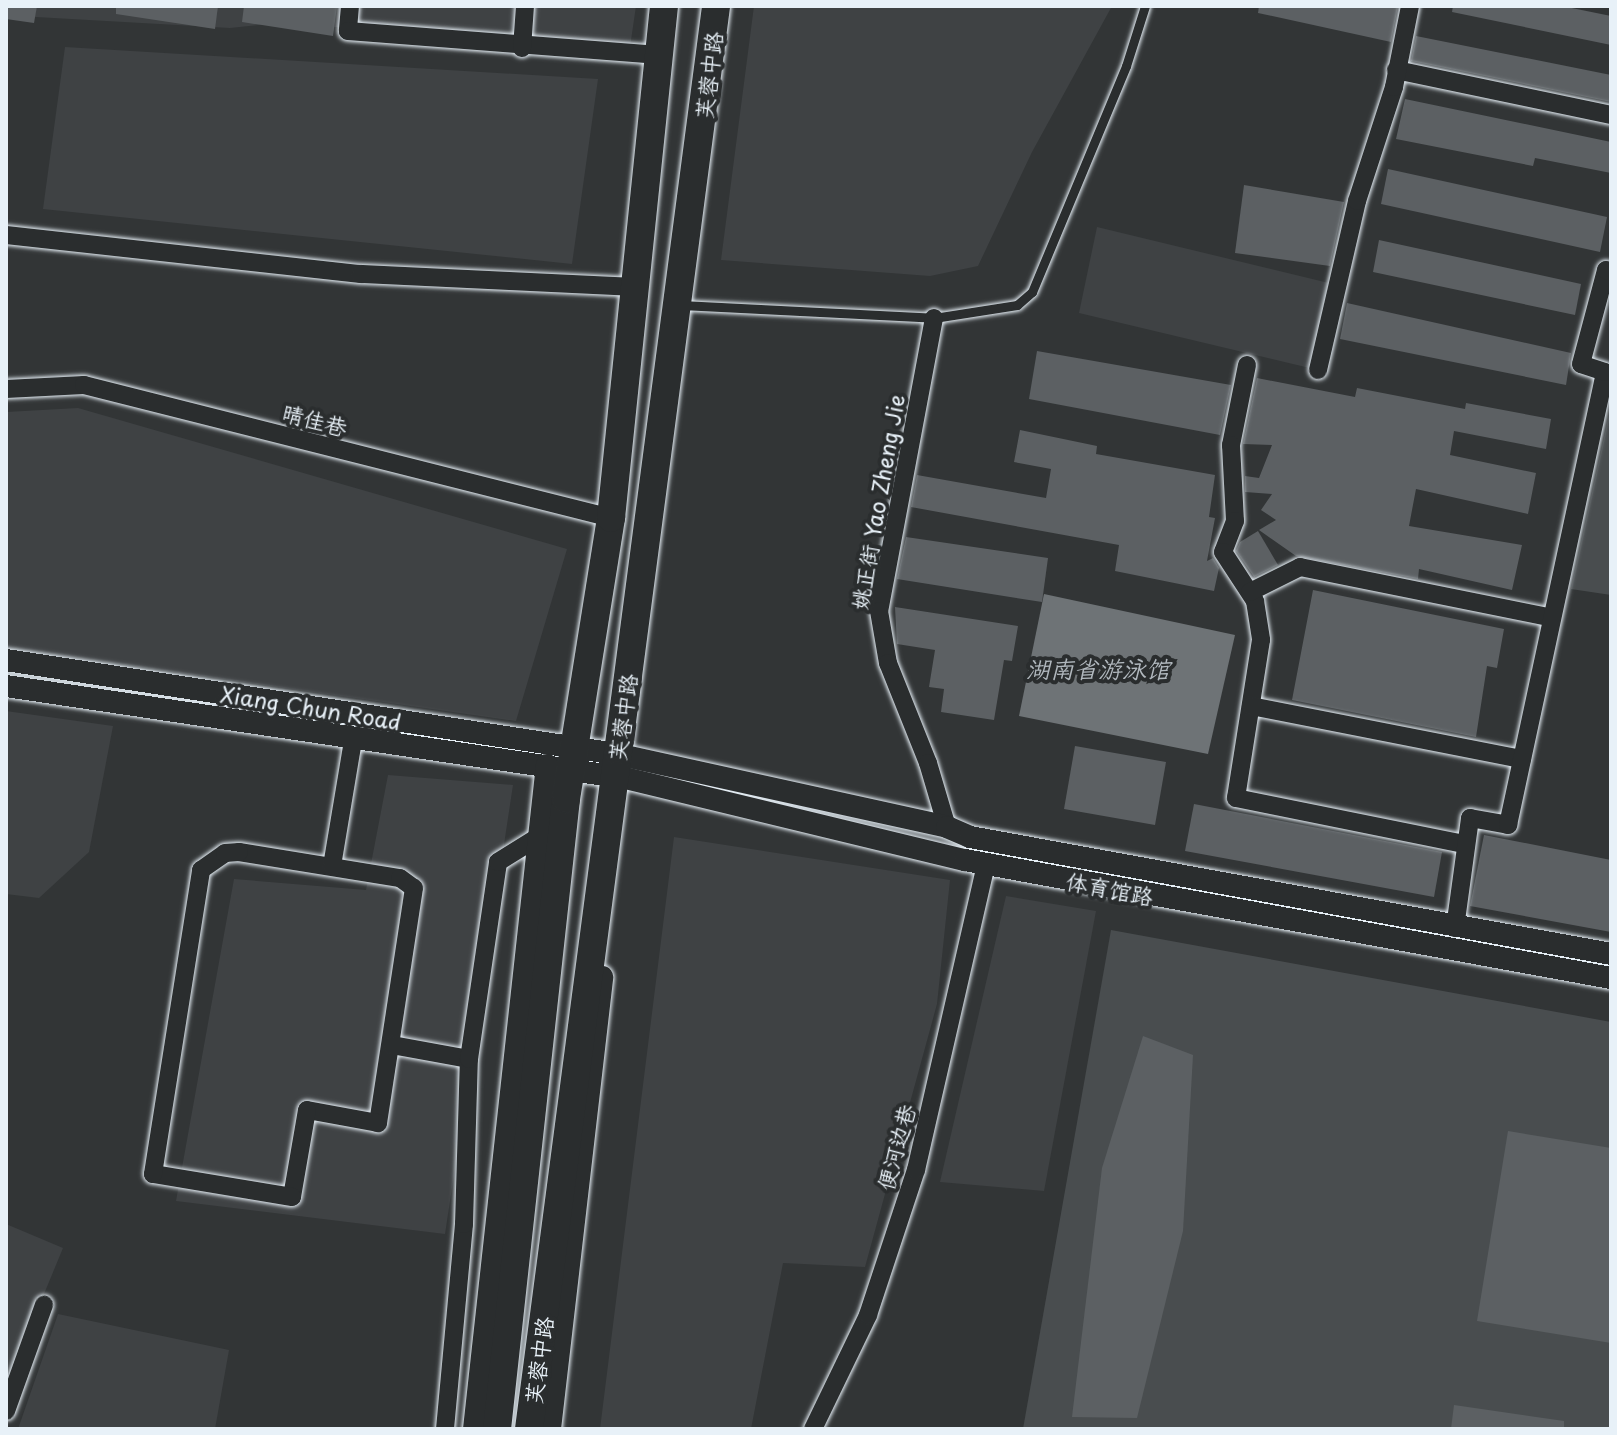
<!DOCTYPE html>
<meta charset="utf-8">
<style>
body{margin:0}
#map{position:relative;width:1617px;height:1435px;overflow:hidden;background:#323536;font-family:"Playpen Sans","LXGW WenKai TC",sans-serif}
div>[style]{position:absolute}
.built>*{inset:0;background:#3f4244}
.green>*{inset:0;background:#494d4f}
.water>*{inset:0;background:#6e7376}
.building>*{inset:0;background:#5c6063}
.roads{filter:drop-shadow(0 0 2px #e8f1f8) drop-shadow(0 0 2px #e8f1f8)}
.service>*{height:9px;margin:-4.5px;padding:0 4.5px;transform-origin:4.5px;border-radius:4.5px;background:#2a2d2e}
.minor>*{height:18px;margin:-9px;padding:0 9px;transform-origin:9px;border-radius:9px;background:#2a2d2e}
.tertiary>*{height:22px;margin:-11px;padding:0 11px;transform-origin:11px;border-radius:11px;background:#2a2d2e}
.primary>*{height:28px;margin:-14px;padding:0 14px;transform-origin:14px;border-radius:14px;background:#2a2d2e}
span{translate:-50% -50%;white-space:nowrap;text-align:center;line-height:1.15;-webkit-text-stroke:8px #2a2d2e;paint-order:stroke}
.street-label{font-size:22px;color:#e8f1f8}
.water-label{font-size:24px;color:#b1b8be;font-style:italic}
.frame{position:absolute;inset:0;border:8px solid #e8f1f8;pointer-events:none}
</style>
<div id="map">
<div class="built">
<i style="clip-path:polygon(6px 6px,636px 6px,630px 47px,276px 23px,230px 28px,36px 17px,6px 14px)"></i>
<i style="clip-path:polygon(754px 6px,1112px 6px,1032px 152px,978px 266px,930px 276px,721px 260px)"></i>
<i style="clip-path:polygon(65px 47px,598px 79px,572px 264px,43px 209px)"></i>
<i style="clip-path:polygon(1097px 227px,1337px 285px,1318px 370px,1079px 313px)"></i>
<i style="clip-path:polygon(78px 408px,567px 549px,516px 721px,6px 648px,6px 412px)"></i>
<i style="clip-path:polygon(6px 711px,113px 726px,89px 852px,39px 898px,6px 894px)"></i>
<i style="clip-path:polygon(388px 775px,513px 785px,445px 1234px,176px 1201px,234px 879px,366px 890px)"></i>
<i style="clip-path:polygon(674px 837px,950px 880px,937px 1004px,865px 1267px,783px 1263px,751px 1429px,600px 1429px)"></i>
<i style="clip-path:polygon(1006px 896px,1096px 911px,1044px 1191px,940px 1182px)"></i>
<i style="clip-path:polygon(6px 1224px,63px 1248px,6px 1386px)"></i>
<i style="clip-path:polygon(58px 1314px,229px 1350px,215px 1429px,18px 1429px)"></i>
</div>
<div class="green">
<i style="clip-path:polygon(1611px 406px,1611px 595px,1571px 589px)"></i>
<i style="clip-path:polygon(1111px 930px,1611px 1022px,1611px 1429px,1023px 1429px)"></i>
</div>
<div class="water">
<i style="clip-path:polygon(1044px 594px,1235px 635px,1208px 754px,1019px 716px)"></i>
</div>
<div class="building">
<i style="clip-path:polygon(6px 6px,37px 6px,34px 23px,6px 19px)"></i>
<i style="clip-path:polygon(116px 6px,218px 6px,215px 29px,116px 14px)"></i>
<i style="clip-path:polygon(244px 6px,337px 6px,333px 36px,242px 22px)"></i>
<i style="clip-path:polygon(1259px 6px,1398px 6px,1391px 42px,1258px 13px)"></i>
<i style="clip-path:polygon(1453px 6px,1562px 6px,1611px 16px,1611px 45px,1452px 12px)"></i>
<i style="clip-path:polygon(1416px 36px,1611px 75px,1611px 102px,1411px 61px)"></i>
<i style="clip-path:polygon(1405px 99px,1611px 142px,1611px 173px,1535px 158px,1533px 166px,1396px 139px)"></i>
<i style="clip-path:polygon(1388px 169px,1607px 217px,1600px 252px,1381px 204px)"></i>
<i style="clip-path:polygon(1244px 185px,1344px 202px,1330px 266px,1235px 253px)"></i>
<i style="clip-path:polygon(1379px 240px,1581px 284px,1575px 315px,1373px 272px)"></i>
<i style="clip-path:polygon(1347px 303px,1571px 353px,1566px 385px,1340px 339px)"></i>
<i style="clip-path:polygon(1037px 351px,1231px 385px,1220px 435px,1029px 399px)"></i>
<i style="clip-path:polygon(1257px 378px,1355px 397px,1357px 388px,1465px 409px,1466px 403px,1551px 419px,1546px 449px,1454px 431px,1450px 455px,1536px 473px,1528px 514px,1416px 489px,1409px 526px,1522px 545px,1512px 590px,1419px 569px,1418px 579px,1296px 556px,1259px 530px,1276px 520px,1261px 510px,1272px 494px,1245px 492px,1245px 476px,1259px 478px,1272px 445px,1243px 444px)"></i>
<i style="clip-path:polygon(1020px 430px,1097px 446px,1096px 454px,1215px 475px,1209px 517px,1215px 518px,1207px 561px,1213px 558px,1219px 568px,1214px 591px,1115px 571px,1119px 545px,911px 507px,917px 475px,1046px 498px,1051px 469px,1014px 462px)"></i>
<i style="clip-path:polygon(1258px 531px,1278px 565px,1254px 577px,1236px 551px,1240px 542px)"></i>
<i style="clip-path:polygon(906px 537px,1048px 558px,1042px 602px,897px 579px)"></i>
<i style="clip-path:polygon(1313px 590px,1504px 629px,1497px 668px,1487px 666px,1476px 737px,1292px 700px)"></i>
<i style="clip-path:polygon(895px 607px,1018px 626px,1012px 661px,1004px 660px,994px 720px,941px 712px,944px 689px,929px 687px,935px 650px,897px 644px)"></i>
<i style="clip-path:polygon(1075px 746px,1166px 762px,1155px 825px,1064px 809px)"></i>
<i style="clip-path:polygon(1194px 804px,1442px 852px,1434px 897px,1185px 851px)"></i>
<i style="clip-path:polygon(1484px 835px,1611px 860px,1611px 932px,1470px 906px)"></i>
<i style="clip-path:polygon(1143px 1036px,1193px 1055px,1183px 1231px,1137px 1418px,1072px 1417px,1102px 1168px)"></i>
<i style="clip-path:polygon(1508px 1131px,1611px 1148px,1611px 1343px,1477px 1321px)"></i>
<i style="clip-path:polygon(1454px 1405px,1564px 1421px,1564px 1429px,1451px 1429px)"></i>
</div>
<div class="roads">
<div class="service">
<i style="left:681px;top:305px;width:253px;rotate:2.9deg"></i>
<i style="left:934px;top:318px;width:84px;rotate:-8.9deg"></i>
<i style="left:1017px;top:305px;width:20px;rotate:-41deg"></i>
<i style="left:1032px;top:292px;width:245px;rotate:-67.4deg"></i>
<i style="left:1126px;top:66px;width:63px;rotate:-72.4deg"></i>
</div>
<div class="minor">
<i style="left:350px;top:6px;width:25px;rotate:95deg"></i>
<i style="left:348px;top:31px;width:312px;rotate:4.4deg"></i>
<i style="left:522px;top:48px;width:42px;rotate:-85.9deg"></i>
<i style="left:1396px;top:70px;width:220px;rotate:11.8deg"></i>
<i style="left:6px;top:235px;width:357px;rotate:6.3deg"></i>
<i style="left:361px;top:274px;width:271px;rotate:2.7deg"></i>
<i style="left:934px;top:318px;width:298px;rotate:100.6deg"></i>
<i style="left:879px;top:611px;width:53px;rotate:80.2deg"></i>
<i style="left:888px;top:663px;width:108px;rotate:68.2deg"></i>
<i style="left:928px;top:763px;width:67px;rotate:73.5deg"></i>
<i style="left:1247px;top:365px;width:82px;rotate:101.3deg"></i>
<i style="left:1231px;top:445px;width:76px;rotate:87deg"></i>
<i style="left:1235px;top:521px;width:33px;rotate:111deg"></i>
<i style="left:1223px;top:552px;width:59px;rotate:56.9deg"></i>
<i style="left:1255px;top:601px;width:39px;rotate:81deg"></i>
<i style="left:1261px;top:640px;width:160px;rotate:99deg"></i>
<i style="left:1236px;top:798px;width:233px;rotate:11.4deg"></i>
<i style="left:1318px;top:370px;width:173px;rotate:-77deg"></i>
<i style="left:1357px;top:201px;width:120px;rotate:-72deg"></i>
<i style="left:1394px;top:87px;width:83px;rotate:-78.8deg"></i>
<i style="left:6px;top:389px;width:78px;rotate:-2.9deg"></i>
<i style="left:84px;top:385px;width:544px;rotate:14.16deg"></i>
<i style="left:1250px;top:592px;width:56px;rotate:-26.6deg"></i>
<i style="left:1300px;top:567px;width:257px;rotate:11.4deg"></i>
<i style="left:1251px;top:706px;width:276px;rotate:11.1deg"></i>
<i style="left:239px;top:852px;width:163px;rotate:9.2deg"></i>
<i style="left:400px;top:878px;width:17px;rotate:36deg"></i>
<i style="left:414px;top:888px;width:238px;rotate:98.7deg"></i>
<i style="left:378px;top:1123px;width:72px;rotate:-169.6deg"></i>
<i style="left:307px;top:1110px;width:88px;rotate:99.8deg"></i>
<i style="left:292px;top:1197px;width:141px;rotate:-170.6deg"></i>
<i style="left:153px;top:1174px;width:308px;rotate:-81deg"></i>
<i style="left:201px;top:870px;width:29px;rotate:-35deg"></i>
<i style="left:225px;top:853px;width:14px;rotate:-4deg"></i>
<i style="left:332px;top:866px;width:128px;rotate:-80.5deg"></i>
<i style="left:1455px;top:928px;width:111px;rotate:-82.2deg"></i>
<i style="left:1470px;top:818px;width:39px;rotate:10deg"></i>
<i style="left:1508px;top:825px;width:463px;rotate:-77.9deg"></i>
<i style="left:1605px;top:372px;width:25px;rotate:-162deg"></i>
<i style="left:1581px;top:364px;width:97px;rotate:-75.1deg"></i>
<i style="left:1606px;top:270px;width:5px;rotate:22deg"></i>
<i style="left:392px;top:1045px;width:78px;rotate:10.3deg"></i>
<i style="left:6px;top:1411px;width:113px;rotate:-70.3deg"></i>
<i style="left:445px;top:1429px;width:206px;rotate:-84.7deg"></i>
<i style="left:464px;top:1224px;width:165px;rotate:-88.3deg"></i>
<i style="left:469px;top:1059px;width:199px;rotate:-81.6deg"></i>
<i style="left:498px;top:862px;width:53px;rotate:-31.9deg"></i>
<i style="left:813px;top:1429px;width:127px;rotate:-64.2deg"></i>
<i style="left:868px;top:1315px;width:153px;rotate:-71.7deg"></i>
<i style="left:916px;top:1170px;width:314px;rotate:-77.1deg"></i>
</div>
<div class="tertiary">
<i style="left:6px;top:660px;width:617px;rotate:8.76deg"></i>
<i style="left:616px;top:754px;width:339px;rotate:12.4deg"></i>
<i style="left:947px;top:827px;width:25px;rotate:23deg"></i>
<i style="left:970px;top:837px;width:652px;rotate:10.34deg"></i>
<i style="left:6px;top:686px;width:626px;rotate:8.45deg"></i>
<i style="left:625px;top:778px;width:350px;rotate:13.6deg"></i>
<i style="left:965px;top:860px;width:657px;rotate:10.35deg"></i>
<i style="left:474px;top:1429px;width:668px;rotate:-83.73deg"></i>
<i style="left:550px;top:1429px;width:455px;rotate:-83.4deg"></i>
</div>
<div class="primary">
<i style="left:497px;top:1429px;width:634px;rotate:-83.75deg"></i>
<i style="left:566px;top:799px;width:285px;rotate:-80.9deg"></i>
<i style="left:611px;top:518px;width:515px;rotate:-84.09deg"></i>
<i style="left:529px;top:1429px;width:1435px;rotate:-82.51deg"></i>
</div>
</div>
<div class="street-label">
<span style="left:708px;top:75px;rotate:-83deg">芙蓉中路</span>
<span style="left:315px;top:419px;rotate:14deg">晴佳巷</span>
<span style="left:877px;top:502px;rotate:-80deg">姚正街 Yao Zheng Jie</span>
<span style="left:311px;top:707px;rotate:9deg">Xiang Chun Road</span>
<span style="left:622px;top:717px;rotate:-82deg">芙蓉中路</span>
<span style="left:1110px;top:888px;rotate:11deg">体育馆路</span>
<span style="left:895px;top:1147px;rotate:-75deg">便河边巷</span>
<span style="left:538px;top:1360px;rotate:-82deg">芙蓉中路</span>
</div>
<div class="water-label">
<span style="left:1098px;top:669px">湖南省游泳馆</span>
</div>
<div class="frame"></div>
</div>
